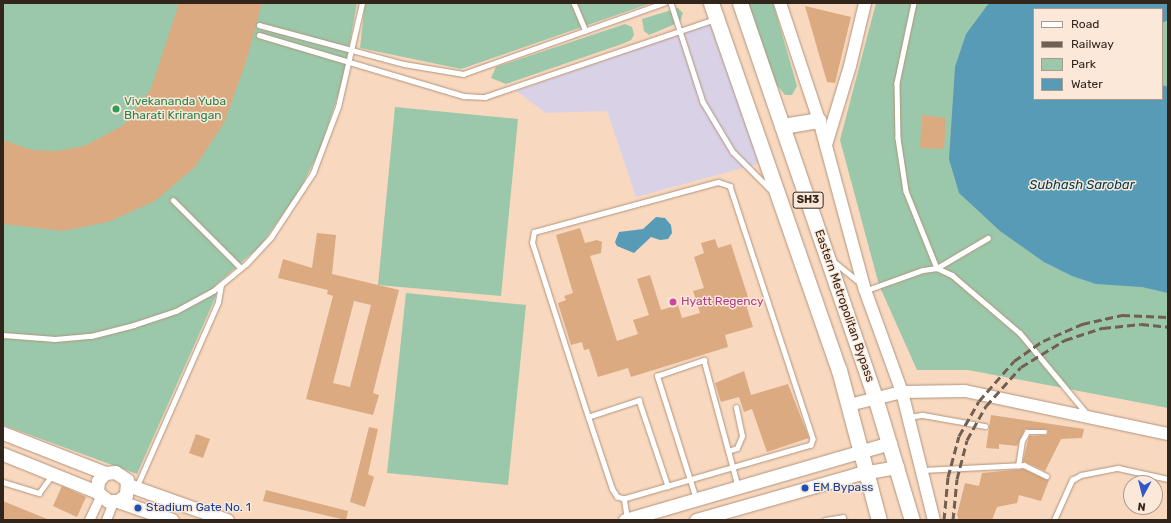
<!DOCTYPE html>
<style>
body{margin:0}
#map{position:relative;width:1171px;height:523px;overflow:hidden;background:#f8d8bf;font-family:Rubik,sans-serif}
div>[style]{position:absolute}
.industrial>*{inset:0;background:#d9d1e6}
.green>*{inset:0;background:#9bc8aa}
.water>*{inset:0;background:#579bb7}
.building>*{inset:0;background:#dbaa80}
.roads{filter:drop-shadow(0 0 1px #b1947b) drop-shadow(0 0 1px #b1947b)}
.service>*{height:4.5px;margin:-2.25px;padding:0 2.25px;transform-origin:2.25px;border-radius:2.25px;background:#fff}
.minor>*{height:9px;margin:-4.5px;padding:0 4.5px;transform-origin:4.5px;border-radius:4.5px;background:#fff}
.tertiary>*{height:12px;margin:-6px;padding:0 6px;transform-origin:6px;border-radius:6px;background:#fff}
.secondary>*{height:13px;margin:-6.5px;padding:0 6.5px;transform-origin:6.5px;border-radius:6.5px;background:#fff}
.primary>*{height:15px;margin:-7.5px;padding:0 7.5px;transform-origin:7.5px;border-radius:7.5px;background:#fff}
.rail>*{height:3px;margin-top:-1.5px;transform-origin:0;background:repeating-linear-gradient(90deg,#715f51 0 8px,transparent 0 12px)}
.dots>*{width:11px;height:11px;translate:-50% -50%;box-sizing:border-box;border:2px solid #fce8d9;border-radius:50%}
span{translate:-50% -50%;white-space:nowrap;text-align:center;line-height:1.15;-webkit-text-stroke:3px #fce8d9;paint-order:stroke}
.shield-label span{padding:1px 3px;background:#fce8d9;border:1px solid;border-radius:3px;-webkit-text-stroke-width:0}
.shield-label{font-size:11px;color:#31251c;font-weight:700}
.leisure-label{font-size:12px;color:#27864d}
.left{translate:0 -50%;text-align:left}
.hotel-label{font-size:12px;color:#b23c85}
.street-label{font-size:12px;color:#31251c}
.transit-label{font-size:12px;color:#164399}
.water-label{font-size:13px;color:#014054;font-style:italic}
.frame{position:absolute;inset:0;border:4px solid #31251c;pointer-events:none}
.legend{position:absolute;left:1033px;top:8px;width:130px;height:92px;box-sizing:border-box;background:#fce8d9;border:1px solid #ab9a8d;margin:0;padding:5px 7px;list-style:none;font-size:12px;color:#31251c}
.legend li{display:flex;align-items:center;gap:8px;height:20px}
.legend b{width:20px;border:1px solid #ab9a8d}
.north{position:absolute;left:1123px;top:475px;width:40px;height:40px;box-sizing:border-box;background:#fce8d9;border:1px solid #ab9a8d;border-radius:50%;rotate:187deg;font-size:11px;font-weight:700;line-height:16px;text-align:center;color:#31251c}
.north::after{content:'';display:block;margin:auto;width:14px;height:18px;background:#2f59c9;clip-path:polygon(50% 0,100% 100%,50% 72%,0 100%)}
</style>
<div id="map">
<div class="industrial">
<i style="clip-path:polygon(713px 23px,761px 163px,636px 197px,607px 111px,546px 113px,516px 91px)"></i>
</div>
<div class="green">
<i style="clip-path:polygon(3px 3px,357px 3px,343px 80px,320px 150px,298px 193px,261px 245px,216px 285px,216px 296px,137px 474px,3px 425px)"></i>
<i style="clip-path:polygon(365px 3px,651px 3px,461px 69px,360px 48px)"></i>
<i style="clip-path:polygon(748px 3px,773px 3px,797px 86px,792px 95px,785px 95px,776px 84px)"></i>
<i style="clip-path:polygon(evenodd,876px 3px,1168px 3px,1168px 408px,968px 370px,917px 370px,879px 285px,840px 140px,876px 3px,1034px 9px,1162px 9px,1162px 99px,1034px 99px,1034px 9px)"></i>
<i style="clip-path:polygon(678px 8px,683px 13px,680px 22px,649px 35px,644px 31px,642px 19px)"></i>
<i style="clip-path:polygon(625px 24px,632px 27px,634px 35px,631px 40px,622px 44px,506px 84px,491px 78px,496px 67px)"></i>
<i style="clip-path:polygon(395px 107px,518px 119px,501px 296px,378px 285px)"></i>
<i style="clip-path:polygon(406px 293px,526px 305px,508px 485px,387px 473px)"></i>
</div>
<div class="water">
<i style="clip-path:polygon(989px 3px,1168px 3px,1168px 20px,1162px 23px,1162px 9px,1034px 9px,1034px 99px,1162px 99px,1162px 85px,1168px 87px,1168px 293px,1142px 287px,1096px 284px,1072px 276px,1044px 262px,1000px 231px,959px 193px,949px 159px,955px 67px,966px 34px)"></i>
<i style="clip-path:polygon(656px 217px,665px 218px,671px 225px,672px 233px,668px 239px,660px 240px,651px 237px,634px 253px,617px 246px,615px 242px,619px 232px,643px 229px)"></i>
</div>
<div class="building">
<i style="clip-path:polygon(179px 3px,262px 3px,246px 62px,224px 123px,195px 167px,155px 201px,108px 222px,62px 231px,3px 224px,3px 140px,32px 150px,57px 151px,84px 146px,124px 125px,151px 89px)"></i>
<i style="clip-path:polygon(805px 6px,851px 17px,835px 83px,827px 82px)"></i>
<i style="clip-path:polygon(922px 115px,946px 118px,944px 149px,920px 148px)"></i>
<i style="clip-path:polygon(580px 228px,585px 243px,597px 240px,602px 242px,601px 253px,590px 256px,617px 341px,638px 334px,633px 320px,649px 315px,637px 279px,650px 275px,661px 310px,678px 305px,682px 318px,700px 313px,693px 291px,704px 288px,694px 257px,704px 253px,701px 243px,715px 239px,718px 248px,731px 244px,748px 297px,744px 298px,753px 327px,725px 335px,728px 347px,631px 377px,628px 368px,598px 377px,589px 349px,584px 350px,582px 342px,571px 345px,558px 303px,566px 300px,564px 296px,573px 293px,556px 235px)"></i>
<i style="clip-path:polygon(evenodd,317px 233px,336px 235px,332px 274px,399px 290px,373px 393px,379px 395px,373px 415px,306px 399px,333px 296px,327px 294px,328px 290px,278px 278px,283px 259px,312px 268px,317px 233px,354px 301px,371px 305px,350px 387px,333px 383px,354px 301px)"></i>
<i style="clip-path:polygon(744px 371px,751px 395px,788px 384px,809px 438px,767px 452px,752px 409px,744px 412px,739px 397px,721px 402px,715px 383px)"></i>
<i style="clip-path:polygon(991px 415px,1084px 429px,1082px 438px,1061px 439px,1045px 471px,1023px 461px,1029px 436px,1047px 435px,1048px 430px,1025px 429px,1017px 446px,999px 444px,999px 449px,986px 448px)"></i>
<i style="clip-path:polygon(369px 427px,378px 429px,368px 474px,374px 477px,365px 507px,350px 502px)"></i>
<i style="clip-path:polygon(196px 434px,210px 439px,203px 458px,189px 453px)"></i>
<i style="clip-path:polygon(1023px 469px,1049px 480px,1041px 501px,1019px 495px,1017px 503px,997px 507px,992px 520px,959px 520px,957px 515px,965px 483px,979px 486px,982px 473px)"></i>
<i style="clip-path:polygon(62px 486px,86px 497px,77px 517px,53px 506px)"></i>
<i style="clip-path:polygon(266px 490px,348px 511px,346px 520px,263px 501px)"></i>
<i style="clip-path:polygon(3px 501px,47px 519px,47px 520px,3px 520px)"></i>
</div>
<div class="roads">
<div class="service">
<i style="left:574px;top:3px;width:30px;rotate:67deg"></i>
<i style="left:671px;top:3px;width:104px;rotate:72.1deg"></i>
<i style="left:703px;top:102px;width:58px;rotate:59deg"></i>
<i style="left:733px;top:152px;width:52px;rotate:45deg"></i>
<i style="left:914px;top:3px;width:82px;rotate:102deg"></i>
<i style="left:897px;top:83px;width:55px;rotate:89deg"></i>
<i style="left:898px;top:138px;width:54px;rotate:81.4deg"></i>
<i style="left:906px;top:191px;width:83px;rotate:68.1deg"></i>
<i style="left:937px;top:268px;width:59px;rotate:-30.5deg"></i>
<i style="left:259px;top:25px;width:150px;rotate:15.1deg"></i>
<i style="left:404px;top:64px;width:60px;rotate:9.6deg"></i>
<i style="left:463px;top:74px;width:213px;rotate:-19.5deg"></i>
<i style="left:259px;top:35px;width:214px;rotate:16.6deg"></i>
<i style="left:464px;top:96px;width:21px;rotate:3deg"></i>
<i style="left:485px;top:97px;width:243px;rotate:-18.7deg"></i>
<i style="left:173px;top:200px;width:96px;rotate:45deg"></i>
<i style="left:832px;top:260px;width:35px;rotate:39deg"></i>
<i style="left:867px;top:290px;width:59px;rotate:-19.7deg"></i>
<i style="left:923px;top:270px;width:14px;rotate:-8deg"></i>
<i style="left:937px;top:268px;width:17px;rotate:25deg"></i>
<i style="left:952px;top:275px;width:89px;rotate:40.5deg"></i>
<i style="left:1020px;top:333px;width:107px;rotate:50.3deg"></i>
<i style="left:3px;top:335px;width:52px;rotate:4.4deg"></i>
<i style="left:55px;top:339px;width:36px;rotate:-5deg"></i>
<i style="left:91px;top:336px;width:44px;rotate:-14.3deg"></i>
<i style="left:134px;top:325px;width:44px;rotate:-18.4deg"></i>
<i style="left:176px;top:311px;width:42px;rotate:-28.4deg"></i>
<i style="left:213px;top:291px;width:43px;rotate:-39.3deg"></i>
<i style="left:246px;top:264px;width:37px;rotate:-47deg"></i>
<i style="left:271px;top:237px;width:77px;rotate:-56.7deg"></i>
<i style="left:313px;top:173px;width:71px;rotate:-69.3deg"></i>
<i style="left:338px;top:107px;width:107px;rotate:-77deg"></i>
<i style="left:588px;top:417px;width:183px;rotate:-107.8deg"></i>
<i style="left:532px;top:243px;width:11px;rotate:-80deg"></i>
<i style="left:534px;top:232px;width:191px;rotate:-15.2deg"></i>
<i style="left:718px;top:182px;width:13px;rotate:18deg"></i>
<i style="left:730px;top:186px;width:266px;rotate:71.8deg"></i>
<i style="left:813px;top:439px;width:6px;rotate:108deg"></i>
<i style="left:811px;top:445px;width:195px;rotate:163.9deg"></i>
<i style="left:908px;top:417px;width:15px;rotate:-8deg"></i>
<i style="left:923px;top:415px;width:63px;rotate:10.1deg"></i>
<i style="left:728px;top:451px;width:9px;rotate:-18deg"></i>
<i style="left:737px;top:448px;width:13px;rotate:-67deg"></i>
<i style="left:742px;top:436px;width:29px;rotate:-102deg"></i>
<i style="left:1018px;top:466px;width:25px;rotate:-81deg"></i>
<i style="left:1022px;top:441px;width:10px;rotate:-61deg"></i>
<i style="left:1027px;top:432px;width:18px"></i>
<i style="left:922px;top:470px;width:102px;rotate:-2.8deg"></i>
<i style="left:1024px;top:465px;width:25px;rotate:26deg"></i>
<i style="left:3px;top:482px;width:38px;rotate:17deg"></i>
<i style="left:39px;top:493px;width:22px;rotate:-54deg"></i>
<i style="left:137px;top:486px;width:201px;rotate:-66.2deg"></i>
<i style="left:218px;top:302px;width:17px;rotate:-80deg"></i>
<i style="left:696px;top:499px;width:129px;rotate:-107.6deg"></i>
<i style="left:657px;top:376px;width:50px;rotate:-18.8deg"></i>
<i style="left:704px;top:360px;width:131px;rotate:74.9deg"></i>
<i style="left:627px;top:519px;width:20px;rotate:-99deg"></i>
<i style="left:624px;top:499px;width:7px;rotate:-164deg"></i>
<i style="left:617px;top:497px;width:9px;rotate:-122deg"></i>
<i style="left:612px;top:489px;width:76px;rotate:-108.4deg"></i>
<i style="left:588px;top:417px;width:54px;rotate:-18.4deg"></i>
<i style="left:639px;top:400px;width:91px;rotate:71.4deg"></i>
<i style="left:825px;top:520px;width:18px;rotate:-9deg"></i>
<i style="left:843px;top:517px;width:3px;rotate:72deg"></i>
<i style="left:1054px;top:520px;width:44px;rotate:-65.8deg"></i>
<i style="left:1072px;top:480px;width:10px;rotate:-29deg"></i>
<i style="left:1081px;top:475px;width:38px;rotate:-11deg"></i>
<i style="left:1118px;top:468px;width:51px;rotate:12.4deg"></i>
</div>
<div class="minor">
<i style="left:89px;top:520px;width:26px;rotate:-65deg"></i>
<i style="left:106px;top:520px;width:19px;rotate:-69deg"></i>
</div>
<div class="tertiary">
<i style="left:780px;top:3px;width:123px;rotate:71.6deg"></i>
<i style="left:819px;top:120px;width:176px;rotate:74.9deg"></i>
<i style="left:865px;top:290px;width:109px;rotate:70.1deg"></i>
<i style="left:902px;top:392px;width:132px;rotate:76deg"></i>
<i style="left:826px;top:145px;width:83px;rotate:-73.1deg"></i>
<i style="left:850px;top:66px;width:65px;rotate:-76.6deg"></i>
<i style="left:849px;top:405px;width:55px;rotate:-13.8deg"></i>
<i style="left:902px;top:392px;width:63px;rotate:-0.9deg"></i>
<i style="left:965px;top:391px;width:208px;rotate:12deg"></i>
</div>
<div class="secondary">
<i style="left:3px;top:433px;width:110px;rotate:21.4deg"></i>
<i style="left:3px;top:454px;width:101px;rotate:22deg"></i>
<i style="left:97px;top:492px;width:14px;rotate:39deg"></i>
<i style="left:108px;top:501px;width:10px"></i>
<i style="left:118px;top:501px;width:10px;rotate:-37deg"></i>
<i style="left:126px;top:495px;width:15px;rotate:-86deg"></i>
<i style="left:127px;top:480px;width:14px;rotate:-146deg"></i>
<i style="left:115px;top:472px;width:10px;rotate:174deg"></i>
<i style="left:105px;top:473px;width:11px;rotate:131deg"></i>
<i style="left:98px;top:481px;width:11px;rotate:95deg"></i>
<i style="left:128px;top:485px;width:105px;rotate:19.5deg"></i>
<i style="left:118px;top:501px;width:57px;rotate:19.4deg"></i>
<i style="left:625px;top:520px;width:276px;rotate:-16.2deg"></i>
<i style="left:696px;top:520px;width:167px;rotate:-15.9deg"></i>
<i style="left:857px;top:474px;width:41px;rotate:-9.9deg"></i>
</div>
<div class="primary">
<i style="left:711px;top:3px;width:389px;rotate:70.8deg"></i>
<i style="left:839px;top:370px;width:155px;rotate:75.1deg"></i>
<i style="left:740px;top:3px;width:416px;rotate:71.1deg"></i>
<i style="left:875px;top:397px;width:128px;rotate:73.3deg"></i>
<i style="left:782px;top:126px;width:37px;rotate:-9deg"></i>
</div>
</div>
<div class="rail">
<i style="left:944px;top:520px;width:43px;rotate:-84.7deg"></i>
<i style="left:948px;top:477px;width:42px;rotate:-75deg"></i>
<i style="left:959px;top:436px;width:40px;rotate:-60.3deg"></i>
<i style="left:979px;top:401px;width:53px;rotate:-48.8deg"></i>
<i style="left:1014px;top:361px;width:35px;rotate:-35deg"></i>
<i style="left:1043px;top:341px;width:43px;rotate:-23.6deg"></i>
<i style="left:1082px;top:324px;width:41px;rotate:-12.7deg"></i>
<i style="left:1122px;top:315px;width:46px;rotate:2.5deg"></i>
<i style="left:953px;top:520px;width:41px;rotate:-84.4deg"></i>
<i style="left:957px;top:479px;width:40px;rotate:-75.6deg"></i>
<i style="left:967px;top:440px;width:39px;rotate:-61deg"></i>
<i style="left:986px;top:406px;width:52px;rotate:-48.1deg"></i>
<i style="left:1021px;top:367px;width:52px;rotate:-31.5deg"></i>
<i style="left:1065px;top:340px;width:40px;rotate:-18deg"></i>
<i style="left:1103px;top:328px;width:38px;rotate:-6deg"></i>
<i style="left:1141px;top:324px;width:27px;rotate:6deg"></i>
</div>
<div class="dots">
<i style="left:116px;top:109px;background:#2e9e5b"></i>
<i style="left:673px;top:302px;background:#d1479c"></i>
<i style="left:805px;top:488px;background:#1a4fb4"></i>
<i style="left:138px;top:508px;background:#1a4fb4"></i>
</div>
<div class="shield-label">
<span style="left:808px;top:200px">SH3</span>
</div>
<div class="leisure-label">
<span class="left" style="left:124px;top:109px">Vivekananda Yuba<br>Bharati Krirangan</span>
</div>
<div class="hotel-label">
<span class="left" style="left:681px;top:302px">Hyatt Regency</span>
</div>
<div class="street-label">
<span style="left:844px;top:306px;rotate:71deg">Eastern Metropolitan Bypass</span>
</div>
<div class="transit-label">
<span class="left" style="left:813px;top:488px">EM Bypass</span>
<span class="left" style="left:146px;top:508px">Stadium Gate No. 1</span>
</div>
<div class="water-label">
<span style="left:1082px;top:185px">Subhash Sarobar</span>
</div>
<div class="frame"></div>
<ul class="legend">
<li><b style="height:5px;background:#fff"></b>Road</li>
<li><b style="height:5px;background:#715f51"></b>Railway</li>
<li><b style="height:11px;background:#9bc8aa"></b>Park</li>
<li><b style="height:11px;background:#579bb7"></b>Water</li>
</ul>
<div class="north">N</div>
</div>
